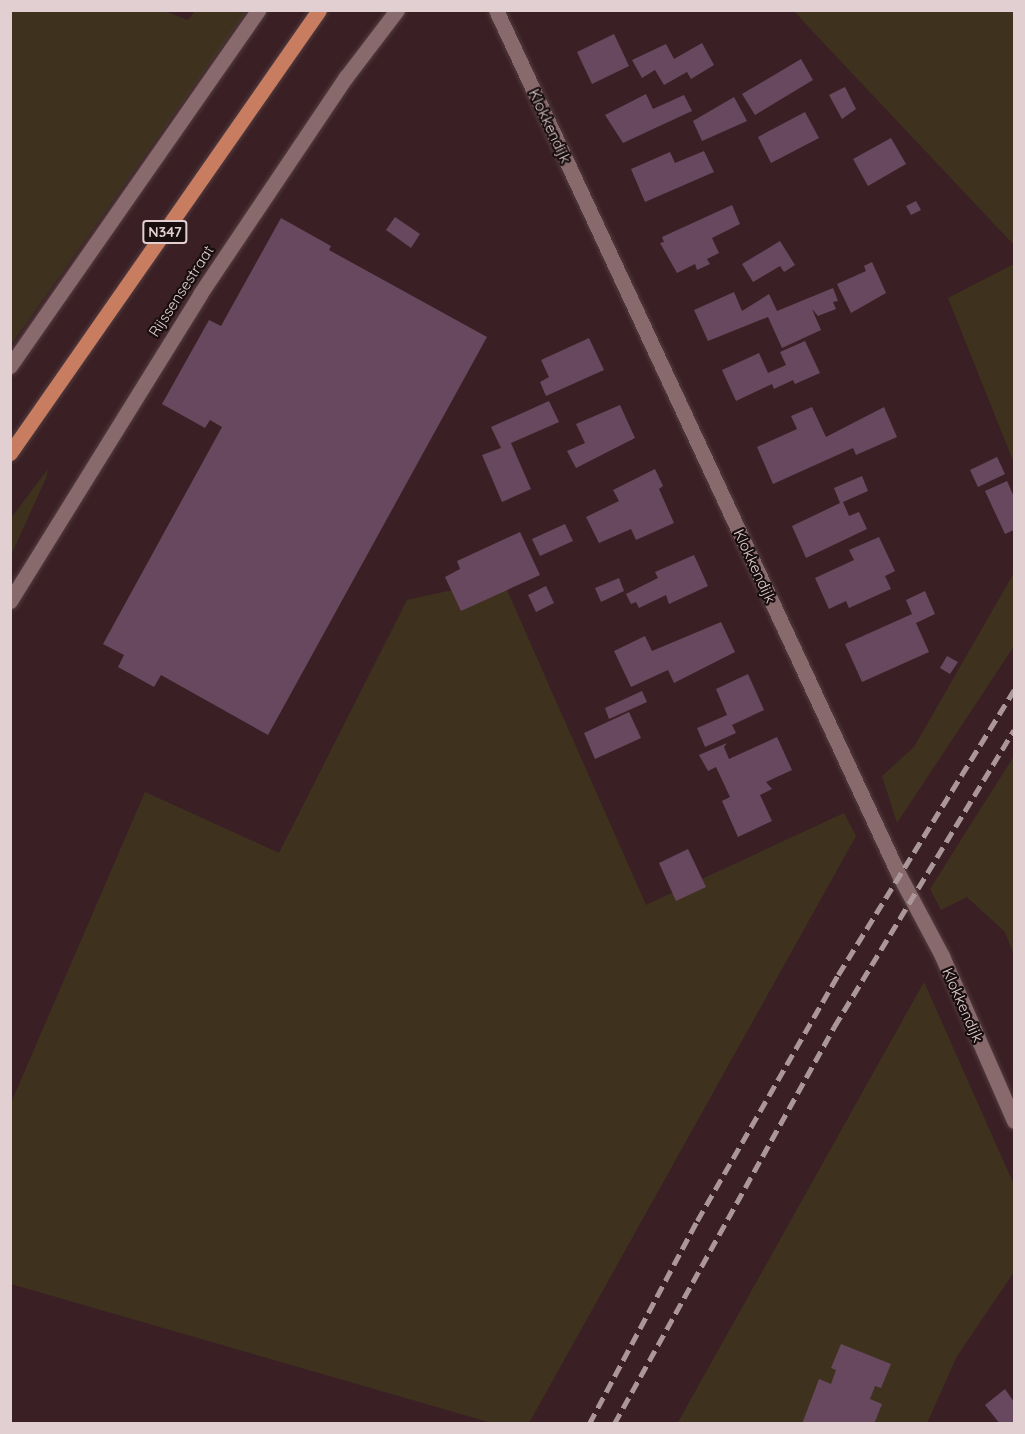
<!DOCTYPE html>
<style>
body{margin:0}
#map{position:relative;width:1025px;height:1434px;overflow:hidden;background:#3a2024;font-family:Quicksand,sans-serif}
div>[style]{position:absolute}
.green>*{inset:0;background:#3e321e}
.building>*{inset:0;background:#67485e}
.roads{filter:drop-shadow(0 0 2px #523c40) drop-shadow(0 0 2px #523c40)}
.street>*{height:15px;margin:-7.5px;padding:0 7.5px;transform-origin:7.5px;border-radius:7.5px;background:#88696c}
.primary>*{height:15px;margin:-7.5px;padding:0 7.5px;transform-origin:7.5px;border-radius:7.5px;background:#c87d61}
.rail>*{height:4.5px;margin-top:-2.25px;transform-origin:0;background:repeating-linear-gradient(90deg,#ab9699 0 12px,transparent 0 18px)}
span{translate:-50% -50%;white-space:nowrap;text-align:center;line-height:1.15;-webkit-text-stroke:4.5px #190e0f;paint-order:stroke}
.shield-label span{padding:2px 4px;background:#190e0f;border:2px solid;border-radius:4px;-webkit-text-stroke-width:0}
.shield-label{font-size:14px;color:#e1cfd1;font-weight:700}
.street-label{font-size:15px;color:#e1cfd1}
.frame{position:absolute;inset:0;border:12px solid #e1cfd1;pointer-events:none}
</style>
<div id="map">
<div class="green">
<i style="clip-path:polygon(11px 10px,165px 11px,188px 20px,195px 11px,247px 11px,11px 345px)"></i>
<i style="clip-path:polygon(794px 11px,1014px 11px,1014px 245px,817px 36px)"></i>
<i style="clip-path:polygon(1014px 264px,1014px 463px,948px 298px)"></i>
<i style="clip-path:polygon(48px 469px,46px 478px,11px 555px,11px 518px)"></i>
<i style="clip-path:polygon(1014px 573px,1014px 646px,897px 823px,882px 776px,914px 747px)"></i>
<i style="clip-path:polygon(502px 579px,646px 905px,844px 813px,856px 836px,529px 1423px,492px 1423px,11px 1284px,11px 1103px,145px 792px,279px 853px,407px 600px)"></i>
<i style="clip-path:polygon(1014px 756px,1014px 955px,1005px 932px,967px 897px,941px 910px,930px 889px)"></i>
<i style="clip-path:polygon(924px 982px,1014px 1185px,1014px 1272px,957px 1356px,927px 1423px,677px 1424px)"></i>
</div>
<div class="building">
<i style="clip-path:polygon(614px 34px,629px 66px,592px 84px,577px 52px)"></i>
<i style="clip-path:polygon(702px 43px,714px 65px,691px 79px,687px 72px,664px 85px,655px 70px,642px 78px,632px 60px,666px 44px,674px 59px)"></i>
<i style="clip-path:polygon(801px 59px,813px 80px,755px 115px,742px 94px)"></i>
<i style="clip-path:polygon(845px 87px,856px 109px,842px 119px,829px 95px)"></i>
<i style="clip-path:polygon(646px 94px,653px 109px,684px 95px,692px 111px,623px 143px,605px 115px)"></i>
<i style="clip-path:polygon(734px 97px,747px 121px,702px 141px,693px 121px)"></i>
<i style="clip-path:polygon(805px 112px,819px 138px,771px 163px,758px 137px)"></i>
<i style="clip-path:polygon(891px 138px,906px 164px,868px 186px,853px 159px)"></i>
<i style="clip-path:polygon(704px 151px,714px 172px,645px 202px,631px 169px,670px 152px,675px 163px)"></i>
<i style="clip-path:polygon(916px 201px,921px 210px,911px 215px,906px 206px)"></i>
<i style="clip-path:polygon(732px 205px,740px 224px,712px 238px,719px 253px,707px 259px,710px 264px,697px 270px,695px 264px,677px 273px,660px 243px,664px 242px,662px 237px)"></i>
<i style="clip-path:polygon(395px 217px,420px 234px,411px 248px,386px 230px)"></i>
<i style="clip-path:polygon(281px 218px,331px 246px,329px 250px,487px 337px,268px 735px,161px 675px,154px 687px,118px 667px,124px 655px,103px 644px,222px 427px,210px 420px,205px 428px,162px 404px,209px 320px,221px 326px)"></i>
<i style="clip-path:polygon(780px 241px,795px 265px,784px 272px,780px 266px,753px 282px,742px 264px)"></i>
<i style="clip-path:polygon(872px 262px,886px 293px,851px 313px,837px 284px,866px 271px,864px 266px)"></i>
<i style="clip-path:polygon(833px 288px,838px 301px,833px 302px,836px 309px,818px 316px,812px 309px,821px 330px,782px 348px,768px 317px,708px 341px,694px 310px,734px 292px,742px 311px,769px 294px,777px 311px)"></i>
<i style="clip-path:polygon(589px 338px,604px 370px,546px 396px,540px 382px,549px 377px,541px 360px)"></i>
<i style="clip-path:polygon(805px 341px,820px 373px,795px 384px,793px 380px,774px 389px,772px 384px,736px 401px,722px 370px,759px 353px,768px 373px,786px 365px,780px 352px)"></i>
<i style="clip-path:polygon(549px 401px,559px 422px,511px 443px,531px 489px,502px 502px,482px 455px,501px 448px,491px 427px)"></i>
<i style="clip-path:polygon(620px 405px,635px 438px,576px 468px,567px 451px,585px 443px,576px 424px)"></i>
<i style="clip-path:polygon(812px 407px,826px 437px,884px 407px,897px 437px,856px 455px,853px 448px,773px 484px,757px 447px,797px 429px,791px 416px)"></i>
<i style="clip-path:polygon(997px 457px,1005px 474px,978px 487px,970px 470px)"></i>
<i style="clip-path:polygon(655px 469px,663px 486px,659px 489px,674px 523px,636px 540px,631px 529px,599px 543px,586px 517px,619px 501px,613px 490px)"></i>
<i style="clip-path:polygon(862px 476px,868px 491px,843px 502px,849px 516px,859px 512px,867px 529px,806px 558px,792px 526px,840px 503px,834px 488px)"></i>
<i style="clip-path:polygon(1007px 481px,1014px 497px,1014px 530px,1005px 534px,985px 491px)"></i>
<i style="clip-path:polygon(565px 524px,573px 541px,540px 556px,532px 539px)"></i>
<i style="clip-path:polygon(520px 532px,540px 575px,461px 611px,445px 577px,460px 569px,457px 561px)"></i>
<i style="clip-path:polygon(879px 537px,895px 571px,885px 576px,891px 589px,849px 608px,846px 601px,829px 609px,815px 578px,854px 560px,849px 550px)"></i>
<i style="clip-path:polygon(694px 555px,708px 586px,669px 604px,666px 595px,639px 608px,636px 602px,631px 604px,626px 594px,658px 578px,655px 572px)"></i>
<i style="clip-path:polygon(619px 578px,624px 591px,601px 602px,595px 588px)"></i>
<i style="clip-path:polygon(546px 586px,554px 603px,536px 612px,528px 595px)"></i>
<i style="clip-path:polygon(925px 591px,935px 614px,916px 623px,929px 652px,862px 682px,845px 644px,912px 614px,906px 600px)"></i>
<i style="clip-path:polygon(721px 622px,735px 652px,674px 683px,668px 670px,631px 687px,614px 651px,645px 636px,652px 651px)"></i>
<i style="clip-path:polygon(947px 656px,958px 662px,950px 674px,940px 668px)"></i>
<i style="clip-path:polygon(748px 674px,764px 710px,732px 725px,736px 733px,705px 747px,697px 728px,727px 715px,716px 689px)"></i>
<i style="clip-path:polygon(642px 691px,647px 702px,609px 719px,605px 708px)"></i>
<i style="clip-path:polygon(629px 712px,641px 738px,595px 759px,584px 733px)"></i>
<i style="clip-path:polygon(777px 737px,792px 770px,766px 782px,772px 789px,760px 795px,772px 821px,738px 837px,722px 801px,730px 797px,716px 767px,708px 771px,699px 755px,727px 743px,724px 747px,729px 759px)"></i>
<i style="clip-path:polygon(688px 849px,706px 887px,676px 901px,659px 863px)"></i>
<i style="clip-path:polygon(841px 1344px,891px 1364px,881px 1388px,875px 1386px,870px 1399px,882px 1404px,874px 1424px,802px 1424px,819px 1379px,831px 1384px,836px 1370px,831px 1368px)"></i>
<i style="clip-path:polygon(1005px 1389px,1014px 1402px,1014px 1421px,1011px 1424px,1000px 1424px,985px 1405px)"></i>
</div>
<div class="roads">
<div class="street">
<i style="left:496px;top:10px;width:954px;rotate:65.02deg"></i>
<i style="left:899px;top:875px;width:92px;rotate:62deg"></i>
<i style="left:942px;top:956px;width:180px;rotate:66.4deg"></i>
<i style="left:10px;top:366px;width:434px;rotate:-55.1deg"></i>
<i style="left:10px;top:601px;width:361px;rotate:-58.2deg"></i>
<i style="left:200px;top:294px;width:262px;rotate:-56.1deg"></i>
<i style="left:346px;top:77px;width:84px;rotate:-52.7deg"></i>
</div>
<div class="primary">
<i style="left:10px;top:453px;width:540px;rotate:-55.1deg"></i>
</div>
</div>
<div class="rail">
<i style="left:589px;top:1424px;width:230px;rotate:-62deg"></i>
<i style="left:697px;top:1221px;width:284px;rotate:-60.2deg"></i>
<i style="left:838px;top:975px;width:335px;rotate:-58.3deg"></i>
<i style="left:614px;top:1424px;width:454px;rotate:-61deg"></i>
<i style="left:834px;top:1027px;width:347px;rotate:-58.8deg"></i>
</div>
<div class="shield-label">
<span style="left:165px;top:232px">N347</span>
</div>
<div class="street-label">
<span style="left:550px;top:126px;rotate:65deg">Klokkendijk</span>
<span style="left:181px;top:291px;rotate:-57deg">Rijssensestraat</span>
<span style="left:755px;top:566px;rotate:65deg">Klokkendijk</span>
<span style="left:963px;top:1005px;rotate:66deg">Klokkendijk</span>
</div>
<div class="frame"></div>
</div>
